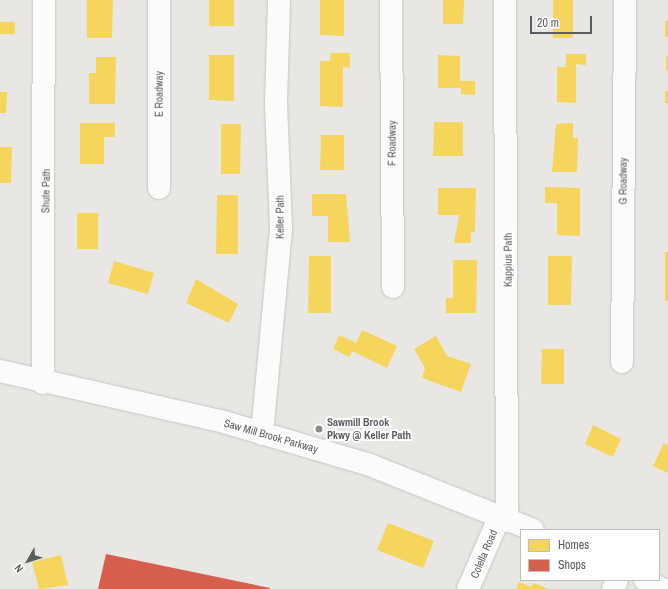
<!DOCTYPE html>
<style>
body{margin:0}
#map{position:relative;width:668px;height:589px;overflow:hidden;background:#e8e7e3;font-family:"Archivo Narrow",sans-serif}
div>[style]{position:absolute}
.homes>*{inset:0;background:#f6d55c}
.shops>*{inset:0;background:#d6604d}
.roads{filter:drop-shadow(0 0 1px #c5c5c5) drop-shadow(0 0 1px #c5c5c5)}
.street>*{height:22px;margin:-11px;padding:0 11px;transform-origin:11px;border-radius:11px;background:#fcfbfb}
.secondary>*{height:22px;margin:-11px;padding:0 11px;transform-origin:11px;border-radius:11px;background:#fcfbfb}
.dots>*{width:11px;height:11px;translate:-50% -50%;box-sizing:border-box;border:2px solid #fff;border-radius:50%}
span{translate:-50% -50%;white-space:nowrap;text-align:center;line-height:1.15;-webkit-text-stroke:4px #fff;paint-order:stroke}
.street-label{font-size:11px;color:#595d60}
.poi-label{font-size:11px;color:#595d60;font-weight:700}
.left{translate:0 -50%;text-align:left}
.legend{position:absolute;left:520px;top:529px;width:140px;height:52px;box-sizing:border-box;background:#fff;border:1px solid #bdbebf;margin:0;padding:5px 7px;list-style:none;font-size:12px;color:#595d60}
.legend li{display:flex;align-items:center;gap:8px;height:20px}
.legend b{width:20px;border:1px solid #bdbebf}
.north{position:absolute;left:8px;top:541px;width:40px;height:40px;-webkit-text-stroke:3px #fff;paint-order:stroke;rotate:231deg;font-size:11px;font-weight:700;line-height:16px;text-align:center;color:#595d60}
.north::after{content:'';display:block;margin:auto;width:14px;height:18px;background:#595d60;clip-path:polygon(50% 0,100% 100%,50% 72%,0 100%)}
.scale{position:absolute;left:530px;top:16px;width:62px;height:18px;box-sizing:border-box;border:2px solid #595d60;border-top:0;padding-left:5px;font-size:12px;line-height:14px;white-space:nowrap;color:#595d60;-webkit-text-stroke:3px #fff;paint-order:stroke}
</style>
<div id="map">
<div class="homes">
<i style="clip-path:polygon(87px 0,113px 0,112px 38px,87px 38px)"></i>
<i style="clip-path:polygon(209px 0,234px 0,234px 26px,209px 26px)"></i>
<i style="clip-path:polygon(320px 0,344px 0,344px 36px,320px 35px)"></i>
<i style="clip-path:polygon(443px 0,464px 0,463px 24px,443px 24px)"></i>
<i style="clip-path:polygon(553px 0,573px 0,573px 38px,553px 38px)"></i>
<i style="clip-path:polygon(665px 21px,668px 21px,668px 37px,665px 37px)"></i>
<i style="clip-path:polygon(0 22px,15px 22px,15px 34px,0 34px)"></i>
<i style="clip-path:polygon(330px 53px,350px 53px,350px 68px,343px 67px,343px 107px,320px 106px,320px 61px,330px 61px)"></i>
<i style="clip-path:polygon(566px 54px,586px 54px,586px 65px,576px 64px,576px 103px,557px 102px,557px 67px,566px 67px)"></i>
<i style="clip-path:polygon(209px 55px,234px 55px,234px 101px,209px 100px)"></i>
<i style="clip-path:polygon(438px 55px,460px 56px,460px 81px,475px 81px,475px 95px,461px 94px,461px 88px,438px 88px)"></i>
<i style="clip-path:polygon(666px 56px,668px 56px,668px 71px,666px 70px)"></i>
<i style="clip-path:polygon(96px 57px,116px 57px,115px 104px,89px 104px,89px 73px,96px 73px)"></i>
<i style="clip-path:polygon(665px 91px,668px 91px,668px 103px,665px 103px)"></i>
<i style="clip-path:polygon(0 92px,7px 92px,6px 113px,0 113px)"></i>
<i style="clip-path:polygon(434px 122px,463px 122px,463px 156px,433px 156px)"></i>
<i style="clip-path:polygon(80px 123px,115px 123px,115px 137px,104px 137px,104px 164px,80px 164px)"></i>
<i style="clip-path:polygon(573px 123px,573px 138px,578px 138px,577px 172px,552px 172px,556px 124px)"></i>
<i style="clip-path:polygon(221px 124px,241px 124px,240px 174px,221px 174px)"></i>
<i style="clip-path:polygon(321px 135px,344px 135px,344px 170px,320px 170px)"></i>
<i style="clip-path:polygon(0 147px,12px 147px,11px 183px,0 183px)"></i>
<i style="clip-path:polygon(545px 187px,580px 188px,580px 236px,557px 235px,557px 203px,545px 203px)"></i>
<i style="clip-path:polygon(438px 188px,476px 188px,475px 232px,471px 232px,471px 243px,454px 243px,459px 215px,438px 215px)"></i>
<i style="clip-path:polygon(312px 194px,346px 194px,350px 242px,328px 242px,328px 216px,312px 216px)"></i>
<i style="clip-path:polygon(217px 195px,238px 195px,238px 254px,216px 254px)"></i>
<i style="clip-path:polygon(77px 213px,98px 213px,98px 249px,77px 249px)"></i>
<i style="clip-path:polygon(665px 252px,668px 252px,668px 301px,665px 301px)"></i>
<i style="clip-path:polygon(309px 256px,331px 256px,331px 313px,308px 313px)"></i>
<i style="clip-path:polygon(548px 256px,572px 256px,571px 305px,548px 305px)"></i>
<i style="clip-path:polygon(453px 260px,477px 260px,476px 313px,446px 313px,446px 298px,453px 298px)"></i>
<i style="clip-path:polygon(114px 261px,154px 273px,148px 294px,108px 283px)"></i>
<i style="clip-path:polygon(196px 279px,238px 304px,229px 323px,186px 303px)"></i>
<i style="clip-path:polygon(362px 330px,397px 346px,387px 368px,352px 351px,349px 357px,333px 349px,339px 335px,356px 343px)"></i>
<i style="clip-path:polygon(436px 336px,447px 356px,471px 364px,461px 392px,422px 378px,425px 368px,414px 349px)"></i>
<i style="clip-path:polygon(542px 349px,564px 349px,564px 384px,541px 384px)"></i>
<i style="clip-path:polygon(593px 425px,621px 439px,613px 457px,585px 444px)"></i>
<i style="clip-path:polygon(664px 443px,668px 445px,668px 473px,653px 466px)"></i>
<i style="clip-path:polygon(388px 523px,434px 541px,423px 568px,377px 550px)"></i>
<i style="clip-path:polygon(61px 555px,68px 585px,39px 589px,32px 562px)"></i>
<i style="clip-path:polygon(519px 582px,532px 587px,533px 583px,549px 589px,516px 589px)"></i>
</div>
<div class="shops">
<i style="clip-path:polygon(106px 554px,270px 588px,270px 589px,98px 589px)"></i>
</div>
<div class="roads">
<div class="street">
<i style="left:391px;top:0;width:287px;rotate:89.6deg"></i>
<i style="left:505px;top:0;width:521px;rotate:89.78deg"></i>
<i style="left:159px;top:188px;width:188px;rotate:-90deg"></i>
<i style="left:622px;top:362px;width:362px;rotate:-89.5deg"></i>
<i style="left:43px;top:383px;width:383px;rotate:-89.9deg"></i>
<i style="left:262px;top:434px;width:207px;rotate:-84.7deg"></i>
<i style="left:281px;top:228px;width:126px;rotate:-92.3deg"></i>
<i style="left:276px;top:102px;width:102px;rotate:-88.3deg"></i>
<i style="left:468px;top:589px;width:77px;rotate:-66.4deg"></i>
<i style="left:613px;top:589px;width:10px;rotate:-66deg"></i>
</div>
<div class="secondary">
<i style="left:0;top:371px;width:230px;rotate:12.8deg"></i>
<i style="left:224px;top:422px;width:152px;rotate:16.4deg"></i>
<i style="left:370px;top:465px;width:175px;rotate:21.7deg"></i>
<i style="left:645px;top:580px;width:19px;rotate:28deg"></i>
</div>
</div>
<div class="dots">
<i style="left:319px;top:429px;background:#8b8d8e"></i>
</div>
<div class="street-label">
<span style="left:159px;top:94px;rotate:-90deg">E Roadway</span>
<span style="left:392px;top:143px;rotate:-90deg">F Roadway</span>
<span style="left:623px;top:181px;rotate:-90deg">G Roadway</span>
<span style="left:46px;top:191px;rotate:-89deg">Shute Path</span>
<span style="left:280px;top:217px;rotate:-90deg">Keller Path</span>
<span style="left:508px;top:260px;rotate:-90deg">Kappius Path</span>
<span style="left:271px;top:436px;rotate:16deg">Saw Mill Brook Parkway</span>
<span style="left:484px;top:554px;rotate:-67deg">Colella Road</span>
</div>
<div class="poi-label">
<span class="left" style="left:327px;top:429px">Sawmill Brook<br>Pkwy @ Keller Path</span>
</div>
<ul class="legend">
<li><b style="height:11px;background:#f6d55c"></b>Homes</li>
<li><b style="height:11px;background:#d6604d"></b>Shops</li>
</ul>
<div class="north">N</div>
<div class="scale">20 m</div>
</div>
